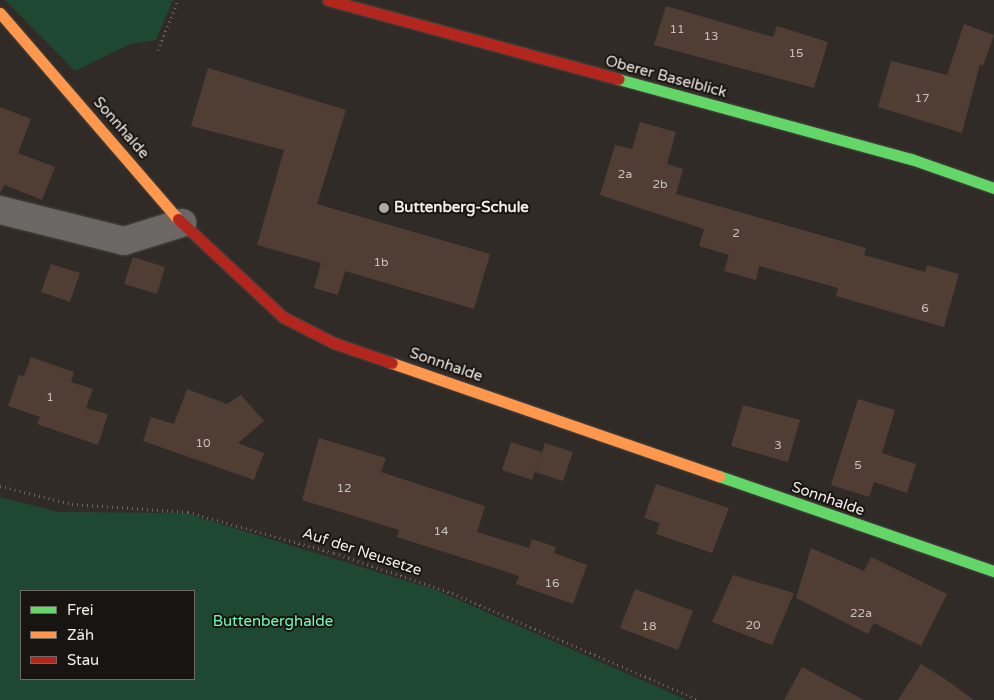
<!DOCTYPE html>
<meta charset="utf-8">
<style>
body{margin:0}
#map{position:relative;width:994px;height:700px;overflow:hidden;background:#302b26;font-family:"Varela Round",sans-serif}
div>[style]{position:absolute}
.green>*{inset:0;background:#1f4833}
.building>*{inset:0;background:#503e34}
.path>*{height:3px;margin-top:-1.5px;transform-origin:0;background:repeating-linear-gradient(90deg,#6c6764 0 1px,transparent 0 5px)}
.roads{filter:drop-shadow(0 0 1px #4b4743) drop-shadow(0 0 1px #4b4743)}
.street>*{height:28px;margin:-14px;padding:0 14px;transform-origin:14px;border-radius:14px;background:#6b6764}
.fast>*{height:11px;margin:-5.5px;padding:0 5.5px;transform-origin:5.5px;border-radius:5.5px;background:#63d668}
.slow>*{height:11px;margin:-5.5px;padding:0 5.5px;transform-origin:5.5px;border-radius:5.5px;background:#ff974d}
.jam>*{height:11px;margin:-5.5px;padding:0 5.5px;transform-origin:5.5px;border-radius:5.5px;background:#b3261e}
.dots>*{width:14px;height:14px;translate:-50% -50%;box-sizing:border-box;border:2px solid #181411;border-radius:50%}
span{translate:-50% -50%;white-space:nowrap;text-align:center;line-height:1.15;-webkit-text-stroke:4px #181411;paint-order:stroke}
.number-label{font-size:12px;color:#cac1bb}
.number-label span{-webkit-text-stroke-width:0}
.street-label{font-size:15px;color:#f3ede8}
.poi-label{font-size:15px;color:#f3ede8;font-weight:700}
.left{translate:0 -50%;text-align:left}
.park-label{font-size:15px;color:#74fdb9}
.legend{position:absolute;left:20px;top:590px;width:175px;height:90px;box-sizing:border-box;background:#181411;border:1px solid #706b67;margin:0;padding:6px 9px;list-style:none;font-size:15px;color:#f3ede8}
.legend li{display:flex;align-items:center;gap:10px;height:25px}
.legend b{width:25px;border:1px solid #706b67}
</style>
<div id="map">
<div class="green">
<i style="clip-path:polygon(5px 0,173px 0,156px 40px,130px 44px,75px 71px)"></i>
<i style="clip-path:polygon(evenodd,0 497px,58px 512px,185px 513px,436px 590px,687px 700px,0 700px,0 497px,21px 591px,194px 591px,194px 679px,21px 679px,21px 591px)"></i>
</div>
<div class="building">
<i style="clip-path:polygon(666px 6px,773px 37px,777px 26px,828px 42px,814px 88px,654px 45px)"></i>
<i style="clip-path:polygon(964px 24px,994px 35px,983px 66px,980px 64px,962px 133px,878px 107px,891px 61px,947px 75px)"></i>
<i style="clip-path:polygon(208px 68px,346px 110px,317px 204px,490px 254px,474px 309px,345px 271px,338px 295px,314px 288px,321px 263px,257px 245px,284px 150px,191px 126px)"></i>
<i style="clip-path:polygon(0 107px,31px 119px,18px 153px,55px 167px,42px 200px,5px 185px,0 193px)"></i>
<i style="clip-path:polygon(640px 122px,676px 132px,667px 164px,683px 169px,676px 194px,866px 248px,864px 255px,925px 272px,927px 265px,959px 274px,944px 327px,836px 296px,838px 288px,759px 266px,756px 280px,724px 271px,729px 255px,699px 246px,704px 229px,600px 195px,615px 145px,632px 149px)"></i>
<i style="clip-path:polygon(133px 257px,165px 267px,157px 294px,124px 284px)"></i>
<i style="clip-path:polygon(51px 264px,80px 273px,70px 302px,41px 292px)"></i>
<i style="clip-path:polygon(31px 357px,74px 372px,71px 382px,93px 389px,86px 408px,108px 414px,98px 445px,37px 424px,40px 417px,8px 406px,19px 375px,24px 376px)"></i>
<i style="clip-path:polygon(187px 389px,227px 404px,241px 395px,264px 421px,238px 443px,264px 453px,254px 480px,143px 441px,151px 417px,174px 424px)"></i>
<i style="clip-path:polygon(858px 399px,895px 410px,882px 453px,916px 464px,907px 493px,874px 482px,869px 497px,831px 485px)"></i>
<i style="clip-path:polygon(743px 405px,800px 420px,788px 462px,731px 446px)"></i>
<i style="clip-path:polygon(319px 438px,386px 458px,381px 472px,485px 506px,477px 532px,529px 548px,532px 539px,556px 547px,554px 553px,587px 565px,573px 604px,516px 584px,519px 576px,397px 537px,399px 530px,302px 500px)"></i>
<i style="clip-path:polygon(511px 442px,542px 452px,532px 480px,502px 470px)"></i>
<i style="clip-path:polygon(545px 443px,573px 452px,563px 481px,535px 472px)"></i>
<i style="clip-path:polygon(656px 484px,729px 508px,712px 553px,656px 534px,660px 523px,644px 518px)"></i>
<i style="clip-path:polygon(811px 548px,864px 571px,871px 557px,947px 594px,921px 646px,874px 623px,868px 634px,796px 598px)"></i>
<i style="clip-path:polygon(733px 575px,794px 593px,772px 645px,712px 622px)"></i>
<i style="clip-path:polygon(635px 589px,693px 611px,678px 650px,620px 628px)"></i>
<i style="clip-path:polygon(921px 664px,945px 679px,974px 700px,898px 700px)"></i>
<i style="clip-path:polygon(802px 667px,864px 700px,784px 700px)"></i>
</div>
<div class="path">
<i style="left:158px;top:50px;width:54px;rotate:-68.2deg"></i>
<i style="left:0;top:486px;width:74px;rotate:14deg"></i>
<i style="left:72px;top:504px;width:116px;rotate:3.9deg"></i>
<i style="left:188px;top:512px;width:152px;rotate:15.7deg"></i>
<i style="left:334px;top:553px;width:125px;rotate:18.7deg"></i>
<i style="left:452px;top:593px;width:269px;rotate:23.4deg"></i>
</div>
<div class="roads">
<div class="street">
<i style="left:0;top:210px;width:128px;rotate:14deg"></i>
<i style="left:124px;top:241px;width:61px;rotate:-17.2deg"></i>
</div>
<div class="fast">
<i style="left:618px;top:79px;width:304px;rotate:15.3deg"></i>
<i style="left:911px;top:159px;width:88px;rotate:19.3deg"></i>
<i style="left:719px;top:476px;width:291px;rotate:19.1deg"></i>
</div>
<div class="slow">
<i style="left:0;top:13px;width:272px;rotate:49.2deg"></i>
<i style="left:392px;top:363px;width:346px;rotate:19.1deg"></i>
</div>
<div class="jam">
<i style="left:328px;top:0;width:301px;rotate:15.2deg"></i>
<i style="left:178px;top:219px;width:144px;rotate:43deg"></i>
<i style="left:283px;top:317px;width:57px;rotate:27deg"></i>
<i style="left:334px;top:343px;width:61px;rotate:19deg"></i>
</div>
</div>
<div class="dots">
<i style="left:384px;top:208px;background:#afa9a4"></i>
</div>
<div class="number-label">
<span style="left:677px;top:30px">11</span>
<span style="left:711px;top:37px">13</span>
<span style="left:796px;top:54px">15</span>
<span style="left:922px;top:99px">17</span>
<span style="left:625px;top:175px">2a</span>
<span style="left:660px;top:185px">2b</span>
<span style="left:736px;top:234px">2</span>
<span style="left:381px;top:263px">1b</span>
<span style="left:925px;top:309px">6</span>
<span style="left:50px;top:398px">1</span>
<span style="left:203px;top:444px">10</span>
<span style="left:778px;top:446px">3</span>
<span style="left:858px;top:466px">5</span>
<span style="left:344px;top:489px">12</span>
<span style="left:441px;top:532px">14</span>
<span style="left:552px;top:584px">16</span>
<span style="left:861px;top:614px">22a</span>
<span style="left:753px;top:626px">20</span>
<span style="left:649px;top:627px">18</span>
</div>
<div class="street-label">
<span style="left:666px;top:77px;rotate:15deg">Oberer Baselblick</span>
<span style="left:121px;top:128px;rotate:49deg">Sonnhalde</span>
<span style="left:446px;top:365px;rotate:19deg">Sonnhalde</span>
<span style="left:828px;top:499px;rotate:19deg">Sonnhalde</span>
<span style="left:362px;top:552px;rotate:18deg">Auf der Neusetze</span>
</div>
<div class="poi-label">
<span class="left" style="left:394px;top:208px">Buttenberg-Schule</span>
</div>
<div class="park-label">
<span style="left:273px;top:622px">Buttenberghalde</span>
</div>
<ul class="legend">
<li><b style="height:6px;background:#63d668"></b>Frei</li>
<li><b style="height:6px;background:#ff974d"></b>Zäh</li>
<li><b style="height:6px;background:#b3261e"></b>Stau</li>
</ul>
</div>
